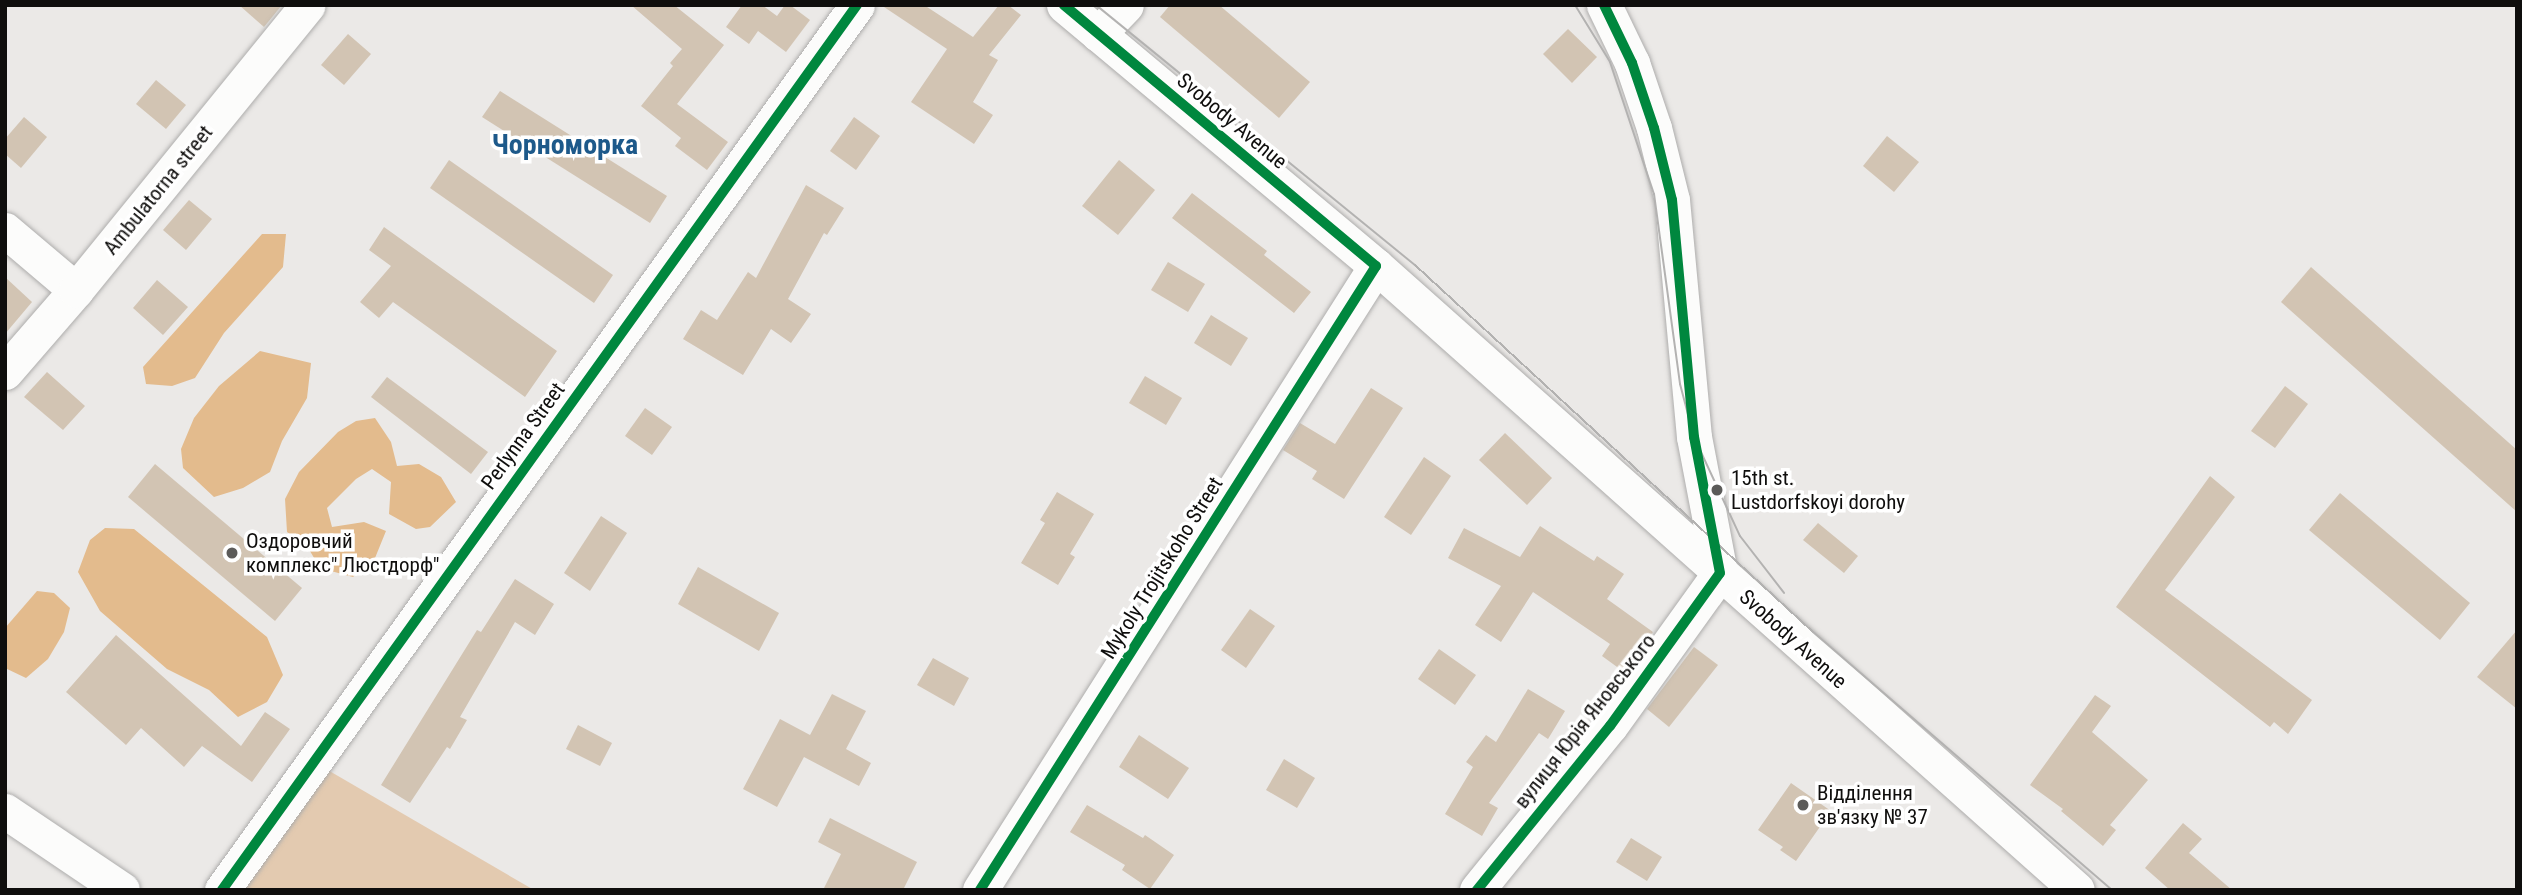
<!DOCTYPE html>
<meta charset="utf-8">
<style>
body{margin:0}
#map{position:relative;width:2522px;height:895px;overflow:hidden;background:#ebe9e7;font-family:"Roboto Condensed",sans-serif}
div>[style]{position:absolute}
.green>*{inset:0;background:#e3cab0}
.forest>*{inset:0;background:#e3bb8d}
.building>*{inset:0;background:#d2c4b3}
.roads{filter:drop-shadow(0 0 2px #aeadac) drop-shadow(0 0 2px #aeadac)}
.minor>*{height:35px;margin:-17.5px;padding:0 17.5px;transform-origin:17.5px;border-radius:17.5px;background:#fcfcfb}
.tram>*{height:2px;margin:-1px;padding:0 1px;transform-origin:1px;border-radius:1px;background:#b3b2b1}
.cycleway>*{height:10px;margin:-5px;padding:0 5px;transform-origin:5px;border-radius:5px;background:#00873e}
.dots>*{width:19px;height:19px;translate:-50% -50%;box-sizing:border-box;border:4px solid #fff;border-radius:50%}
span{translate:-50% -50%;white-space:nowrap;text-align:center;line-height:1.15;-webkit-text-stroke:7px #fff;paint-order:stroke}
.street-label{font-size:21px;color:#0f0e0d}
.poi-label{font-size:21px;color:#0f0e0d}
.left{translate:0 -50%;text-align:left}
.district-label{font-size:28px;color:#1d598a;font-weight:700}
.frame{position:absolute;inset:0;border:7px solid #0f0e0d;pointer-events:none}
</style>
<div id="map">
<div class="green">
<i style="clip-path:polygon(326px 769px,534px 890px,236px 890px)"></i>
</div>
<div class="forest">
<i style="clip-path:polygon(262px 234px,286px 234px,283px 267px,224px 333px,195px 378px,172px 386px,146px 384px,143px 367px)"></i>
<i style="clip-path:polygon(260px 351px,311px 363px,307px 398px,282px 441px,270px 472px,243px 488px,214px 497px,183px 468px,181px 449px,194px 418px,219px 386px)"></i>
<i style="clip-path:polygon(375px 418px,391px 442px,397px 466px,419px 464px,441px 477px,456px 502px,430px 527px,416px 529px,389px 514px,391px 482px,372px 469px,356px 479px,327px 508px,332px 527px,364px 522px,386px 531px,375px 558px,353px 577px,320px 568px,307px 546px,287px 532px,285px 499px,299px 472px,338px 432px,356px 421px)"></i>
<i style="clip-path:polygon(105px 528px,134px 529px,267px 637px,283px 675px,267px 702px,238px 717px,209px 690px,167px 669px,100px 611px,78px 572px,90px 540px)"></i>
<i style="clip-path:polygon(37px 591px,54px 593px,70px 608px,64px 632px,48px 659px,26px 678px,5px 668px,5px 628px)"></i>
</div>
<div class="building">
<i style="clip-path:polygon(239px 5px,282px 5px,264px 27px)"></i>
<i style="clip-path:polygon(631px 5px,674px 5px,724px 45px,677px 104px,728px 142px,707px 170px,675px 146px,681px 138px,641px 106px,673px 66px,670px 63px,682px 49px)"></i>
<i style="clip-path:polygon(742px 5px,762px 5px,777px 16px,785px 5px,790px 5px,810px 20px,786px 52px,758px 31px,749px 44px,726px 27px)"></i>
<i style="clip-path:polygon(881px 5px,924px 5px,973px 37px,999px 5px,1008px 5px,1021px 15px,989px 55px,998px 60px,973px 102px,993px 115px,974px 144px,911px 102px,947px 49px)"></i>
<i style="clip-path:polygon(1170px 5px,1219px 5px,1310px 82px,1279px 118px,1160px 17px)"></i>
<i style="clip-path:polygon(1568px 29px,1597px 57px,1572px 83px,1543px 54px)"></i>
<i style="clip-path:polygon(348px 34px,371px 54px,344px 85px,321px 65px)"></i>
<i style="clip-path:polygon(156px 80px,186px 105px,166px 129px,136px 104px)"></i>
<i style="clip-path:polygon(500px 91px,667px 196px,650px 223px,482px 117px)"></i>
<i style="clip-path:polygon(24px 117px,47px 137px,21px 168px,5px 154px,5px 139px)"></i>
<i style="clip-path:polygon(854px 117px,880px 136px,856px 170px,830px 151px)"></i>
<i style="clip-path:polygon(1887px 136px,1919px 162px,1894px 192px,1863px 166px)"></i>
<i style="clip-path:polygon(449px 160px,613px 275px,594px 303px,430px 188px)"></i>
<i style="clip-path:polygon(1119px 160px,1155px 190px,1118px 235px,1082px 206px)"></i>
<i style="clip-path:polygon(806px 185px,844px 208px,827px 235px,824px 233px,788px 299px,811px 314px,791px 343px,771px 329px,743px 375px,683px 339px,701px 310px,717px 320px,748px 272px,756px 278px)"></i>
<i style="clip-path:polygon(1192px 193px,1267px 251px,1264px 255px,1311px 292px,1294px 313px,1172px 218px)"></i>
<i style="clip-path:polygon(189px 200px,212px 219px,186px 250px,163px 230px)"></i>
<i style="clip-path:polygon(384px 227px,557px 351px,525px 397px,393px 302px,379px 318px,360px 302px,391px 266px,369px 250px)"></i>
<i style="clip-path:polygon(1168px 262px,1205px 284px,1188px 312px,1151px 290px)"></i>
<i style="clip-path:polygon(2311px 267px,2517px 450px,2517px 512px,2281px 302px)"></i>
<i style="clip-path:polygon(5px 277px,32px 302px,5px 334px)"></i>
<i style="clip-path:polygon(157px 280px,188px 307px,163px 335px,133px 308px)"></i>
<i style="clip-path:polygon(1211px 315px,1248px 338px,1231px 366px,1194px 343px)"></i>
<i style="clip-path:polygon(47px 372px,85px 406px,63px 430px,24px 397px)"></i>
<i style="clip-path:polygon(1145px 376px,1182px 398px,1166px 425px,1129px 403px)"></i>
<i style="clip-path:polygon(387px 377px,488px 452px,471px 474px,371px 397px)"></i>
<i style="clip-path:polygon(2285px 386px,2308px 404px,2275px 448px,2251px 431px)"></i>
<i style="clip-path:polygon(1371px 388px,1403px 408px,1344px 499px,1312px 479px,1317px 471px,1283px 450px,1300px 423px,1335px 444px)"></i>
<i style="clip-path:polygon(645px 408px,672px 427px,652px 455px,625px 436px)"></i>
<i style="clip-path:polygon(1505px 433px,1552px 478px,1527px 505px,1479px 460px)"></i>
<i style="clip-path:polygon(1424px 457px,1451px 476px,1411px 535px,1384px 517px)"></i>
<i style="clip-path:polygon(155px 464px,302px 588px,275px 621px,128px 497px)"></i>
<i style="clip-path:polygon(2210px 476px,2235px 497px,2165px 590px,2312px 700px,2288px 734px,2274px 722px,2270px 727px,2116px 607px)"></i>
<i style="clip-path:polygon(1057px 492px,1094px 514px,1070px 554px,1075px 557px,1058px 585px,1021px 563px,1045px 523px,1040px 520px)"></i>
<i style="clip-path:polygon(2340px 493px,2470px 603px,2440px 640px,2309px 530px)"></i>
<i style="clip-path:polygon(601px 516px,627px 533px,590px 591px,564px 573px)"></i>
<i style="clip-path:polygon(1818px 523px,1858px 556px,1844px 573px,1803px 540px)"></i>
<i style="clip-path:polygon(1540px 526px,1594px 561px,1597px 556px,1624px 574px,1607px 599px,1653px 632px,1624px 672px,1602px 656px,1610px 644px,1533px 592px,1501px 642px,1475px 625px,1501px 586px,1448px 558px,1464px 528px,1520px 557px)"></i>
<i style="clip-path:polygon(698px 567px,779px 613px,759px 651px,678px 604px)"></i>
<i style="clip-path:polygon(515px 579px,554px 604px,535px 635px,515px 622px,460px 717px,467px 720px,450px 749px,447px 747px,410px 803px,381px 785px,477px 630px,481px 632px)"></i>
<i style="clip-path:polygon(1250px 609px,1275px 626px,1246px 668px,1221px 650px)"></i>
<i style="clip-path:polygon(2517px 630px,2517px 709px,2477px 677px)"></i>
<i style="clip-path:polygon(116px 635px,241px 746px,265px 712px,290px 729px,252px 782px,202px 746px,184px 767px,141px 728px,126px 745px,66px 692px)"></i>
<i style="clip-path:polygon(1694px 647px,1718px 665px,1669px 727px,1647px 709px)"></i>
<i style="clip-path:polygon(1439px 649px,1476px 675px,1455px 705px,1418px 679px)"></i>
<i style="clip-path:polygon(933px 658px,969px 678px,954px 706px,917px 685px)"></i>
<i style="clip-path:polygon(1528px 689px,1565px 711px,1548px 739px,1539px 733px,1489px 803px,1498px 808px,1482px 836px,1445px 814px,1473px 767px,1466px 762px,1486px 735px,1496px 742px)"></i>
<i style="clip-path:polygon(832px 694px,866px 711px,846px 749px,871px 763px,859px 786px,804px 757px,777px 807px,743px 789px,780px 719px,810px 735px)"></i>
<i style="clip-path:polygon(2095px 695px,2111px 706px,2092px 732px,2148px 780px,2110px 825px,2116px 830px,2103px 846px,2061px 811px,2063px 809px,2030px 785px)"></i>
<i style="clip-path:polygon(578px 725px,612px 743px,600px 766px,566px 749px)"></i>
<i style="clip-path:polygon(1139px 735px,1189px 768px,1168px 799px,1119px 767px)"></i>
<i style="clip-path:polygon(1284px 759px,1315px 778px,1297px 808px,1266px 790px)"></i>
<i style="clip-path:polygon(1791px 783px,1831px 811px,1796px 861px,1780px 850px,1783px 847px,1758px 830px)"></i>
<i style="clip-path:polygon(1087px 805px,1143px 838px,1145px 835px,1174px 855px,1150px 889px,1122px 870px,1125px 865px,1070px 832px)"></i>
<i style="clip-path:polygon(830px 818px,917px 862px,903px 890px,823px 890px,841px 854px,818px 842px)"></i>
<i style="clip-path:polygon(2183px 823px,2202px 839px,2189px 853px,2232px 890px,2170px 890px,2145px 868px)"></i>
<i style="clip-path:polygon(1631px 838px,1662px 857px,1647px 881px,1616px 862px)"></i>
</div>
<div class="roads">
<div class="minor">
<i style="left:1064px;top:5px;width:407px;rotate:39.9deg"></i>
<i style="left:1376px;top:266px;width:938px;rotate:41.67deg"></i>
<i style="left:1098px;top:34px;width:40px;rotate:-46deg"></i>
<i style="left:5px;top:230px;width:93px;rotate:40.2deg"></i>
<i style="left:5px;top:372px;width:108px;rotate:-49.1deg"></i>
<i style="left:76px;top:290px;width:367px;rotate:-50.9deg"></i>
<i style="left:5px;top:811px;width:141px;rotate:34deg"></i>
<i style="left:222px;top:890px;width:1089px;rotate:-54.34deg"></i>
<i style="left:980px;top:890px;width:739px;rotate:-57.6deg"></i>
<i style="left:1477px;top:890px;width:211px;rotate:-51deg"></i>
<i style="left:1610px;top:726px;width:188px;rotate:-54.3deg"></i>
<i style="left:1720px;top:573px;width:138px;rotate:-100.8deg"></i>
<i style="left:1694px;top:437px;width:238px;rotate:-95.3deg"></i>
<i style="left:1672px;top:200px;width:74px;rotate:-104deg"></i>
<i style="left:1654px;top:128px;width:69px;rotate:-108.7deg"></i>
<i style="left:1632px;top:63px;width:64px;rotate:-115.8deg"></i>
</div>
</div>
<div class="tram">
<i style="left:1096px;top:5px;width:412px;rotate:39.2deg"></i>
<i style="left:1415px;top:265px;width:541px;rotate:42.68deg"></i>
<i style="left:1813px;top:632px;width:395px;rotate:40.8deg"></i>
<i style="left:1575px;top:5px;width:67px;rotate:58.4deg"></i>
<i style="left:1610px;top:62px;width:139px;rotate:71.6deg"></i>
<i style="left:1654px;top:194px;width:192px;rotate:82.2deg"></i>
<i style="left:1680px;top:384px;width:55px;rotate:75.2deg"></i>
<i style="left:1694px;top:437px;width:109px;rotate:65.1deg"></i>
<i style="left:1740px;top:536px;width:72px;rotate:52.3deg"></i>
</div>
<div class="cycleway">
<i style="left:222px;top:890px;width:1089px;rotate:-54.34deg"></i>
<i style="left:980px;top:890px;width:739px;rotate:-57.6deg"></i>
<i style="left:1376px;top:266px;width:407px;rotate:-140.1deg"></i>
<i style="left:1477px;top:890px;width:211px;rotate:-51deg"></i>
<i style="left:1610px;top:726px;width:188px;rotate:-54.3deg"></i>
<i style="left:1720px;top:573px;width:138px;rotate:-100.8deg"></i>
<i style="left:1694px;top:437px;width:238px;rotate:-95.3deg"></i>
<i style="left:1672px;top:200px;width:74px;rotate:-104deg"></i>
<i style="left:1654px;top:128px;width:69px;rotate:-108.7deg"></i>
<i style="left:1632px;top:63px;width:64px;rotate:-115.8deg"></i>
</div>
<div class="dots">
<i style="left:1717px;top:490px;background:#5c5b59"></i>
<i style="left:232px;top:553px;background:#5c5b59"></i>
<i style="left:1803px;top:805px;background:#5c5b59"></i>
</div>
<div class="street-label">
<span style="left:1232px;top:121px;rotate:40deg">Svobody Avenue</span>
<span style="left:158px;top:190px;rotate:-51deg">Ambulatorna street</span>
<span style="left:523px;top:436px;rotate:-54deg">Perlynna Street</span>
<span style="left:1162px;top:568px;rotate:-58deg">Mykoly Trojitskoho Street</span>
<span style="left:1793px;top:639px;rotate:42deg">Svobody Avenue</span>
<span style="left:1585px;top:721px;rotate:-52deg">вулиця Юрія Яновського</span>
</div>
<div class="poi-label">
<span class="left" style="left:1731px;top:490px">15th st.<br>Lustdorfskoyi dorohy</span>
<span class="left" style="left:246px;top:553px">Оздоровчий<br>комплекс" Люстдорф"</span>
<span class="left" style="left:1817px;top:805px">Відділення<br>зв'язку № 37</span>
</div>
<div class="district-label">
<span style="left:565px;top:145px">Чорноморка</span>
</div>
<div class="frame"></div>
</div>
